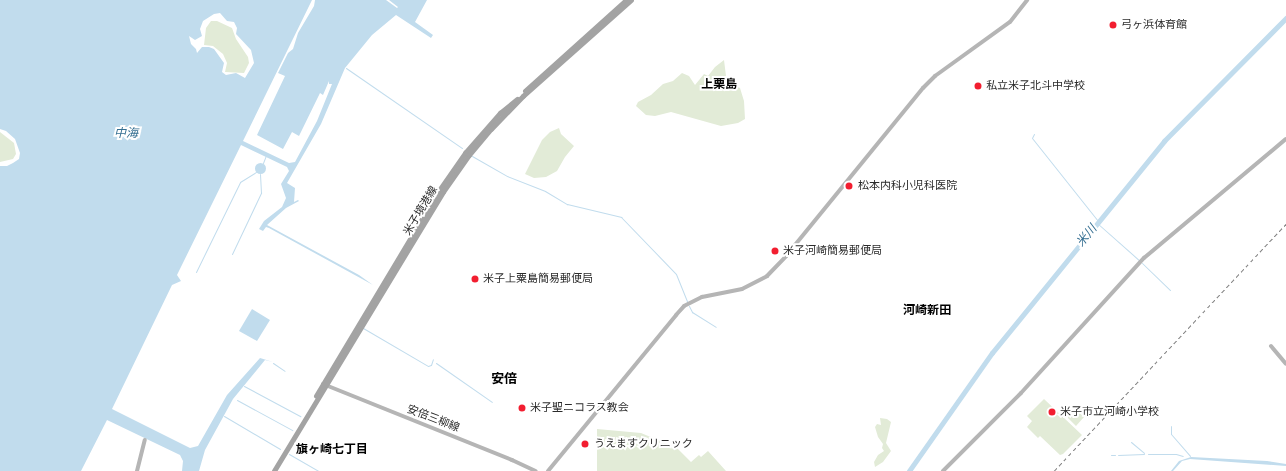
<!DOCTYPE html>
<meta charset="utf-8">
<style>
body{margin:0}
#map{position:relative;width:1286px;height:471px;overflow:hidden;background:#fff;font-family:Figtree,"Noto Sans JP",sans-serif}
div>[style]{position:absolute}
.green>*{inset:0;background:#e2ebd7}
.water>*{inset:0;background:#c1dced}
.round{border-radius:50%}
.stream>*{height:1px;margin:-0.5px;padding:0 0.5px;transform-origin:0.5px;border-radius:0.5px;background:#c1dced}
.river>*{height:4.5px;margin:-2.25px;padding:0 2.25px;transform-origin:2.25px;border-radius:2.25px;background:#c1dced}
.secondary>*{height:4px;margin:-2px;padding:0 2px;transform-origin:2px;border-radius:2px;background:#b5b5b5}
.primary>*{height:4.5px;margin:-2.25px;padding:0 2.25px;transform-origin:2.25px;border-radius:2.25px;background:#a3a3a3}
.rail>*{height:1px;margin-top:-0.5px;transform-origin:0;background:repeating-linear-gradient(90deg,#808080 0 4px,transparent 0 7px)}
.dots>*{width:11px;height:11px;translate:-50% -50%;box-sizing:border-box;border:2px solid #fff;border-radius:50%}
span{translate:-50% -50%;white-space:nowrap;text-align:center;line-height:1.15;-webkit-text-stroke:4px #fff;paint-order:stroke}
.poi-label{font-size:11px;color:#2b2b2b}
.left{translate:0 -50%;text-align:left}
.street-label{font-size:11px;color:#2b2b2b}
.neighbourhood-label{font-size:12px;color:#000;font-weight:700}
.water-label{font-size:12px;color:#356f92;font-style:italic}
.quarter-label{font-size:13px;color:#000;font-weight:700}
</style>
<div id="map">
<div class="green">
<i style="clip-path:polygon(211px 21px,217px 21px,232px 28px,236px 39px,248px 57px,249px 63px,244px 73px,225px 72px,227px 63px,223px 54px,213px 46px,204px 45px,206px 28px)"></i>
<i style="clip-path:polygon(724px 60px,726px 76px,715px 79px,720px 89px,735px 86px,740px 88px,744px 101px,745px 119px,738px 123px,721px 126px,671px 112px,655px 116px,646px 115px,636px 106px,638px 102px,651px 95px,663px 84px,673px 81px,682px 73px,689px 76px,695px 85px,704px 74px,708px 76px,715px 67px)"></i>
<i style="clip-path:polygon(559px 128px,561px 134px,574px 146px,565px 157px,557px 171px,546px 177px,534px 178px,525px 174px,542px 140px,550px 132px)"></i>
<i style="clip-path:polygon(0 132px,14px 143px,16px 154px,13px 159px,0 162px)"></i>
<i style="clip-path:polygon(1044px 399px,1082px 435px,1063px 454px,1060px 455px,1040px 436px,1038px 438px,1027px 427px,1032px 421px,1027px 416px)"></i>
<i style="clip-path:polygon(1073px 407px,1084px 417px,1076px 426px,1065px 415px,1067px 411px,1068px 412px)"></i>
<i style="clip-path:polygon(880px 418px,887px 419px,891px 422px,886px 443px,891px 451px,883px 462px,875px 467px,874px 462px,878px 455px,884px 451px,882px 448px,883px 444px,878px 437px,875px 427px,877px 424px,881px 425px)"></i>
<i style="clip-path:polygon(597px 429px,641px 433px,677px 448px,691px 462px,699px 455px,701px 457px,708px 451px,726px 471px,597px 471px)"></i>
</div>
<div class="water">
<i style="clip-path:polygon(evenodd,0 0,312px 0,243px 141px,289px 163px,295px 162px,317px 121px,332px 84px,329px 84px,329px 81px,323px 95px,320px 93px,299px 136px,292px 132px,283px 149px,257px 135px,285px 76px,278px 73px,288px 53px,293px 49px,298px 33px,314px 6px,315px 0,386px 0,397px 8px,398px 7px,389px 0,427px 0,415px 22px,433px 35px,431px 38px,396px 15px,372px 35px,345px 68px,321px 124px,287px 183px,295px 188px,294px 202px,298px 200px,299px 201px,286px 208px,267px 225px,359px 275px,373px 285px,269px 228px,266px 227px,263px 231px,259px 229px,264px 221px,282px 207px,286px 198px,281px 184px,289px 171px,287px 167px,241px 145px,177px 275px,181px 281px,172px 285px,112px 409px,190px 448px,198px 446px,227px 395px,260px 358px,273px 362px,265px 360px,233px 399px,205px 450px,199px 471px,182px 471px,183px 461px,180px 455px,107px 420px,81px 471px,0 471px,0 166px,7px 166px,13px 163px,19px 159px,20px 153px,15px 139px,6px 131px,0 129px,0 0,220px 13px,227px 21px,234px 22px,237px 28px,236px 34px,251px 50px,254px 63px,245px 78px,236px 73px,226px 75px,222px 72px,224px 63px,214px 49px,209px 47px,202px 47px,197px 53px,196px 49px,191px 44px,189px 36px,195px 40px,202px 36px,200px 29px,203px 21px,214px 14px,220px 13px)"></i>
<i class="round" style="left:254.5px;top:162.5px;width:11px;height:11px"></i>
<i style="clip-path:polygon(252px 309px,270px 320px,257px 341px,239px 331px)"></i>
<i style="clip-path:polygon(1191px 457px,1267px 461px,1286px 464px,1286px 466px,1190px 459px,1182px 461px,1173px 471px,1171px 471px,1179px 461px)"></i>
</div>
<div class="stream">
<i style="left:346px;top:68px;width:141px;rotate:34.6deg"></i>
<i style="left:1034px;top:134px;width:4px;rotate:117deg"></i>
<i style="left:1032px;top:138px;width:106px;rotate:51.5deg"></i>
<i style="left:472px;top:156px;width:40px;rotate:29.7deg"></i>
<i style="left:507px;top:176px;width:41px;rotate:21.5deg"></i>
<i style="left:545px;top:191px;width:26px;rotate:31deg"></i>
<i style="left:567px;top:204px;width:56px;rotate:13.5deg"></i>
<i style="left:621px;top:217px;width:79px;rotate:46deg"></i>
<i style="left:676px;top:274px;width:31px;rotate:68deg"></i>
<i style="left:263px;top:163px;width:9px;rotate:-69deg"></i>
<i style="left:1097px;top:223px;width:57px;rotate:41.5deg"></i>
<i style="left:232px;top:254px;width:68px;rotate:-64.6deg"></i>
<i style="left:261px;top:193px;width:19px;rotate:-93deg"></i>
<i style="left:1142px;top:263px;width:39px;rotate:44deg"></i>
<i style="left:196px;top:272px;width:100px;rotate:-63.9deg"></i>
<i style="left:240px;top:182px;width:19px;rotate:-32deg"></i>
<i style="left:689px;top:306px;width:7px;rotate:63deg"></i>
<i style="left:692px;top:312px;width:28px;rotate:32deg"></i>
<i style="left:363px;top:328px;width:75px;rotate:30.3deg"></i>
<i style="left:428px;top:366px;width:3px;rotate:-18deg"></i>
<i style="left:431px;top:365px;width:6px;rotate:-72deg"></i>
<i style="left:273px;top:363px;width:14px;rotate:34deg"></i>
<i style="left:436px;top:363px;width:68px;rotate:34.9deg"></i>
<i style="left:244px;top:386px;width:64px;rotate:28.2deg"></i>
<i style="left:237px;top:400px;width:63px;rotate:28.6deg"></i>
<i style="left:224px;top:416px;width:65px;rotate:30.5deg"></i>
<i style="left:1171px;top:426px;width:8px;rotate:90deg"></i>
<i style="left:1171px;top:434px;width:29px;rotate:49deg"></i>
<i style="left:1131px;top:442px;width:17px;rotate:40deg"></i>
<i style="left:289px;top:454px;width:34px;rotate:30deg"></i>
<i style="left:1148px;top:454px;width:28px"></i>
<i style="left:1176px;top:454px;width:7px;rotate:16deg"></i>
<i style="left:1111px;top:455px;width:4px"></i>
<i style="left:1118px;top:455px;width:26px;rotate:-2deg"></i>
</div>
<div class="river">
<i style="left:909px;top:471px;width:144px;rotate:-54.9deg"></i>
<i style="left:992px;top:353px;width:273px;rotate:-50.9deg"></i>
<i style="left:1164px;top:141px;width:173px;rotate:-45.2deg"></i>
</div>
<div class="secondary">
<i style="left:1271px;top:346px;width:23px;rotate:50deg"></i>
<i style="left:323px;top:384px;width:204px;rotate:21.9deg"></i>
<i style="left:512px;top:460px;width:26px;rotate:25deg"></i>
<i style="left:137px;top:471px;width:32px;rotate:-76deg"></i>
<i style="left:548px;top:471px;width:202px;rotate:-50.6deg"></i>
<i style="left:676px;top:315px;width:12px;rotate:-48deg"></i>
<i style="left:684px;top:306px;width:20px;rotate:-27deg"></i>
<i style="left:702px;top:297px;width:41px;rotate:-11.3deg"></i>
<i style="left:742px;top:289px;width:28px;rotate:-27deg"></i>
<i style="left:767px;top:276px;width:28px;rotate:-46deg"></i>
<i style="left:786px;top:256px;width:217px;rotate:-50.8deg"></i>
<i style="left:923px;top:88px;width:17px;rotate:-45deg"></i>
<i style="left:935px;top:76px;width:92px;rotate:-35.8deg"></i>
<i style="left:1010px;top:22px;width:28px;rotate:-52deg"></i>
<i style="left:943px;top:471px;width:110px;rotate:-45deg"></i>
<i style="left:1021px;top:393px;width:183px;rotate:-47.7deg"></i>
<i style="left:1144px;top:258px;width:185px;rotate:-40deg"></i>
</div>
<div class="primary">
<i style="left:525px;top:91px;width:136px;rotate:-42deg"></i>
<i style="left:316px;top:396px;width:241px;rotate:-59.1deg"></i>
<i style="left:440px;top:189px;width:44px;rotate:-55.2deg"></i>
<i style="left:465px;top:153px;width:53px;rotate:-48.8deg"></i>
<i style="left:500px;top:113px;width:22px;rotate:-39deg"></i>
<i style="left:274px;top:471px;width:326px;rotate:-58.8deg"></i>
<i style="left:443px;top:192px;width:45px;rotate:-54.9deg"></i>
<i style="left:469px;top:155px;width:34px;rotate:-50deg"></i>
<i style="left:491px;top:129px;width:46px;rotate:-45.9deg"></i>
<i style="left:523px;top:96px;width:144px;rotate:-41.6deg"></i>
</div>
<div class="rail">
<i style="left:1054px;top:471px;width:339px;rotate:-46.8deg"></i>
</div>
<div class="dots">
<i style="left:1113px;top:25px;background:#f21e30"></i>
<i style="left:978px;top:86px;background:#f21e30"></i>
<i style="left:849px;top:186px;background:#f21e30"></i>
<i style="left:775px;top:251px;background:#f21e30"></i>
<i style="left:475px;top:279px;background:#f21e30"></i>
<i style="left:522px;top:408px;background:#f21e30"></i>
<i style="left:1052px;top:412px;background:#f21e30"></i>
<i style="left:585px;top:444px;background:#f21e30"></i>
</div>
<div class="poi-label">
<span class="left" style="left:1121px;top:25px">弓ヶ浜体育館</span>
<span class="left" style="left:986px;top:86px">私立米子北斗中学校</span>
<span class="left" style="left:858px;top:186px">松本内科小児科医院</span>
<span class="left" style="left:783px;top:251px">米子河崎簡易郵便局</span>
<span class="left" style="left:483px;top:279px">米子上粟島簡易郵便局</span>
<span class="left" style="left:530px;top:408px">米子聖ニコラス教会</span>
<span class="left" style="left:1060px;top:412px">米子市立河崎小学校</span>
<span class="left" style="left:594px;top:444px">うえますクリニック</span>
</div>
<div class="street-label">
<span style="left:421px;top:211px;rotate:-59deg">米子境港線</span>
<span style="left:433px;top:419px;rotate:21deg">安倍三柳線</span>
</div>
<div class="neighbourhood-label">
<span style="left:719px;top:85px">上栗島</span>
<span style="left:927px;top:311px">河崎新田</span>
<span style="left:332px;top:450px">旗ヶ崎七丁目</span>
</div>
<div class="water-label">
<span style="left:126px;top:134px">中海</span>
<span style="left:1087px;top:236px;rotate:-51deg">米川</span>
</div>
<div class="quarter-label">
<span style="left:504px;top:379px">安倍</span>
</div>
</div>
